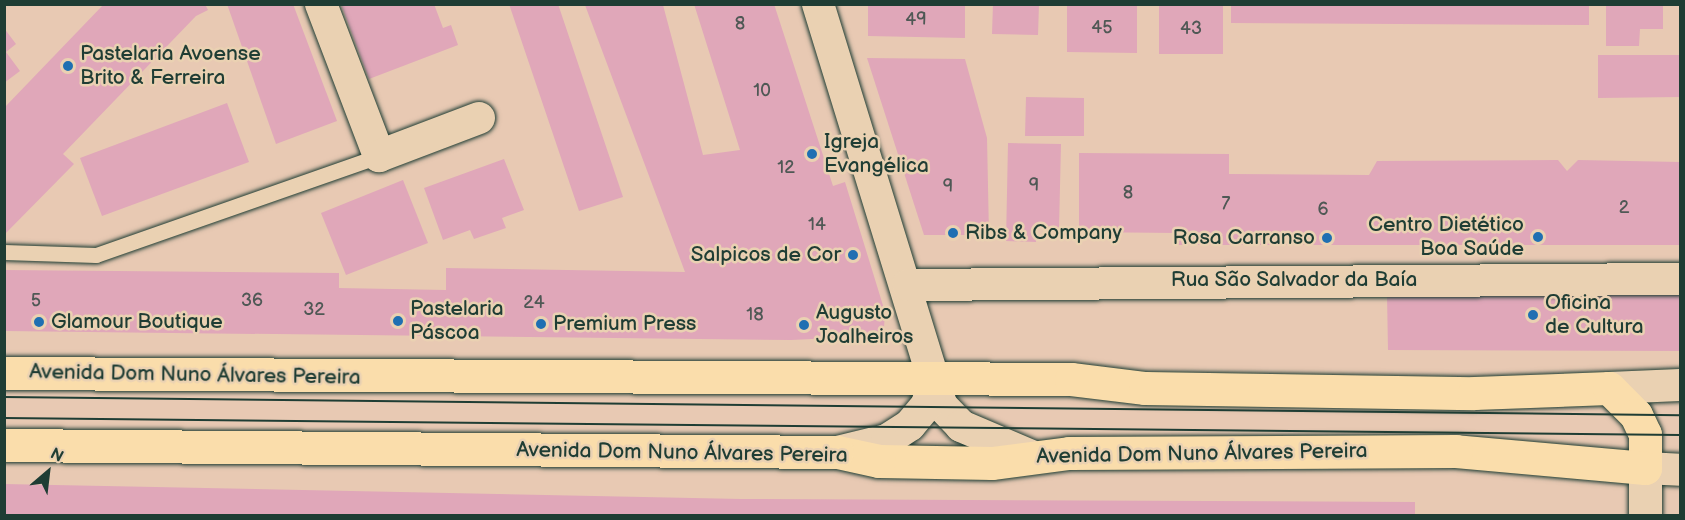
<!DOCTYPE html>
<meta charset="utf-8">
<style>
body{margin:0}
#map{position:relative;width:1685px;height:520px;overflow:hidden;background:#e8c9b3;font-family:"Balsamiq Sans",sans-serif}
div>[style]{position:absolute}
.building>*{inset:0;background:#e0a7b9}
.roads{filter:drop-shadow(0 0 2px #1f3d34) drop-shadow(0 0 2px #1f3d34)}
.service>*{height:15px;margin:-7.5px;padding:0 7.5px;transform-origin:7.5px;border-radius:7.5px;background:#ead1b2}
.minor>*{height:32px;margin:-16px;padding:0 16px;transform-origin:16px;border-radius:16px;background:#ead1b2}
.tertiary>*{height:33px;margin:-16.5px;padding:0 16.5px;transform-origin:16.5px;border-radius:16.5px;background:#ead1b2}
.primary>*{height:33px;margin:-16.5px;padding:0 16.5px;transform-origin:16.5px;border-radius:16.5px;background:#faddab}
.tram>*{height:1.5px;margin:-0.75px;padding:0 0.75px;transform-origin:0.75px;border-radius:0.75px;background:#1f3d34}
.dots>*{width:16px;height:16px;translate:-50% -50%;box-sizing:border-box;border:3px solid #ead1b2;border-radius:50%}
span{translate:-50% -50%;white-space:nowrap;text-align:center;line-height:1.15;-webkit-text-stroke:5px #ead1b2;paint-order:stroke}
.number-label{font-size:18px;color:#4f5855}
.number-label span{-webkit-text-stroke-width:0}
.poi-label{font-size:21px;color:#1f3d34}
.left{translate:0 -50%;text-align:left}
.right{translate:-100% -50%;text-align:right}
.street-label{font-size:21px;color:#1f3d34}
.frame{position:absolute;inset:0;border:6px solid #1f3d34;pointer-events:none}
.north{position:absolute;left:18px;top:442px;width:60px;height:60px;-webkit-text-stroke:4px #ead1b2;paint-order:stroke;rotate:28deg;font-size:16px;font-weight:700;line-height:24px;text-align:center;color:#1f3d34}
.north::after{content:'';display:block;margin:auto;width:21px;height:27px;background:#1f3d34;clip-path:polygon(50% 0,100% 100%,50% 72%,0 100%)}
</style>
<div id="map">
<div class="building">
<i style="clip-path:polygon(104px 4px,205px 4px,208px 10px,196px 16px,63px 154px,74px 164px,4px 235px,4px 108px)"></i>
<i style="clip-path:polygon(227px 4px,293px 4px,337px 121px,276px 144px)"></i>
<i style="clip-path:polygon(341px 4px,434px 4px,443px 28px,451px 25px,458px 45px,369px 79px)"></i>
<i style="clip-path:polygon(509px 4px,558px 4px,623px 197px,579px 211px)"></i>
<i style="clip-path:polygon(694px 4px,774px 4px,833px 186px,845px 182px,885px 312px,884px 328px,875px 336px,791px 340px,4px 331px,4px 270px,339px 273px,339px 288px,446px 290px,446px 268px,685px 272px,585px 5px,663px 5px,703px 155px,740px 150px)"></i>
<i style="clip-path:polygon(868px 4px,965px 4px,965px 38px,868px 36px)"></i>
<i style="clip-path:polygon(993px 4px,1039px 4px,1038px 35px,992px 34px)"></i>
<i style="clip-path:polygon(1067px 4px,1137px 4px,1137px 53px,1067px 52px)"></i>
<i style="clip-path:polygon(1159px 4px,1223px 4px,1223px 54px,1159px 54px)"></i>
<i style="clip-path:polygon(1231px 4px,1589px 4px,1589px 25px,1231px 23px)"></i>
<i style="clip-path:polygon(1606px 4px,1663px 4px,1663px 29px,1640px 29px,1639px 46px,1606px 46px)"></i>
<i style="clip-path:polygon(4px 28px,16px 44px,6px 52px,20px 71px,4px 83px)"></i>
<i style="clip-path:polygon(1598px 55px,1680px 55px,1680px 97px,1598px 98px)"></i>
<i style="clip-path:polygon(867px 58px,965px 59px,987px 138px,989px 235px,924px 235px)"></i>
<i style="clip-path:polygon(1026px 97px,1084px 98px,1084px 136px,1025px 136px)"></i>
<i style="clip-path:polygon(227px 103px,249px 162px,102px 216px,80px 158px)"></i>
<i style="clip-path:polygon(1008px 143px,1061px 144px,1059px 229px,1037px 228px,1036px 242px,1006px 241px)"></i>
<i style="clip-path:polygon(1079px 153px,1229px 154px,1229px 174px,1369px 175px,1377px 161px,1558px 160px,1567px 171px,1578px 160px,1680px 162px,1680px 245px,1177px 245px,1176px 233px,1079px 232px)"></i>
<i style="clip-path:polygon(504px 159px,524px 210px,502px 218px,506px 228px,474px 239px,470px 230px,443px 240px,424px 188px)"></i>
<i style="clip-path:polygon(403px 180px,428px 243px,346px 275px,321px 213px)"></i>
<i style="clip-path:polygon(1387px 294px,1680px 295px,1680px 351px,1388px 350px)"></i>
<i style="clip-path:polygon(4px 484px,742px 499px,1415px 502px,1415px 516px,4px 516px)"></i>
</div>
<div class="roads">
<div class="service">
<i style="left:4px;top:252px;width:92px;rotate:1.9deg"></i>
<i style="left:96px;top:255px;width:300px;rotate:-19.3deg"></i>
</div>
<div class="minor">
<i style="left:321px;top:4px;width:163px;rotate:69.1deg"></i>
<i style="left:379px;top:156px;width:107px;rotate:-20.8deg"></i>
<i style="left:818px;top:4px;width:421px;rotate:72.9deg"></i>
<i style="left:942px;top:406px;width:28px;rotate:46deg"></i>
<i style="left:961px;top:426px;width:79px;rotate:23deg"></i>
<i style="left:908px;top:285px;width:772px;rotate:-0.45deg"></i>
<i style="left:1609px;top:388px;width:71px;rotate:-2.4deg"></i>
<i style="left:837px;top:452px;width:51px;rotate:-13.5deg"></i>
<i style="left:887px;top:440px;width:27px;rotate:-33deg"></i>
<i style="left:910px;top:425px;width:26px;rotate:-50deg"></i>
<i style="left:927px;top:405px;width:24px;rotate:-75deg"></i>
<i style="left:1645px;top:468px;width:35px;rotate:3deg"></i>
</div>
<div class="tertiary">
<i style="left:1645px;top:516px;width:48px;rotate:-90deg"></i>
</div>
<div class="primary">
<i style="left:4px;top:373px;width:1067px;rotate:0.32deg"></i>
<i style="left:1071px;top:379px;width:75px;rotate:6.9deg"></i>
<i style="left:1145px;top:388px;width:329px;rotate:0.9deg"></i>
<i style="left:1474px;top:393px;width:135px;rotate:-2.1deg"></i>
<i style="left:1609px;top:388px;width:38px;rotate:45deg"></i>
<i style="left:1636px;top:415px;width:21px;rotate:65deg"></i>
<i style="left:1645px;top:434px;width:34px;rotate:90deg"></i>
<i style="left:1645px;top:468px;width:190px;rotate:-174.9deg"></i>
<i style="left:1456px;top:451px;width:387px;rotate:179.7deg"></i>
<i style="left:1069px;top:453px;width:78px;rotate:172.6deg"></i>
<i style="left:992px;top:463px;width:113px;rotate:-179deg"></i>
<i style="left:879px;top:461px;width:43px;rotate:-167.9deg"></i>
<i style="left:837px;top:452px;width:833px;rotate:-179.52deg"></i>
</div>
</div>
<div class="tram">
<i style="left:4px;top:397px;width:1676px;rotate:0.62deg"></i>
<i style="left:4px;top:418px;width:1676px;rotate:0.58deg"></i>
</div>
<div class="dots">
<i style="left:68px;top:66px;background:#1f6fb2"></i>
<i style="left:812px;top:154px;background:#1f6fb2"></i>
<i style="left:953px;top:233px;background:#1f6fb2"></i>
<i style="left:1538px;top:237px;background:#1f6fb2"></i>
<i style="left:1327px;top:238px;background:#1f6fb2"></i>
<i style="left:853px;top:255px;background:#1f6fb2"></i>
<i style="left:1533px;top:315px;background:#1f6fb2"></i>
<i style="left:398px;top:321px;background:#1f6fb2"></i>
<i style="left:39px;top:322px;background:#1f6fb2"></i>
<i style="left:541px;top:324px;background:#1f6fb2"></i>
<i style="left:804px;top:325px;background:#1f6fb2"></i>
</div>
<div class="number-label">
<span style="left:916px;top:20px">49</span>
<span style="left:740px;top:24px">8</span>
<span style="left:1102px;top:28px">45</span>
<span style="left:1191px;top:29px">43</span>
<span style="left:762px;top:91px">10</span>
<span style="left:786px;top:168px">12</span>
<span style="left:1034px;top:186px">9</span>
<span style="left:948px;top:187px">9</span>
<span style="left:1128px;top:193px">8</span>
<span style="left:1226px;top:204px">7</span>
<span style="left:1624px;top:208px">2</span>
<span style="left:1323px;top:210px">6</span>
<span style="left:817px;top:225px">14</span>
<span style="left:36px;top:301px">5</span>
<span style="left:252px;top:301px">36</span>
<span style="left:534px;top:303px">24</span>
<span style="left:314px;top:310px">32</span>
<span style="left:755px;top:315px">18</span>
</div>
<div class="poi-label">
<span class="left" style="left:80px;top:66px">Pastelaria Avoense<br>Brito &amp; Ferreira</span>
<span class="left" style="left:824px;top:154px">Igreja<br>Evangélica</span>
<span class="right" style="left:1524px;top:237px">Centro Dietético<br>Boa Saúde</span>
<span class="left" style="left:965px;top:233px">Ribs &amp; Company</span>
<span class="right" style="left:1315px;top:238px">Rosa Carranso</span>
<span class="right" style="left:841px;top:255px">Salpicos de Cor</span>
<span class="left" style="left:1545px;top:315px">Oficina<br>de Cultura</span>
<span class="left" style="left:410px;top:321px">Pastelaria<br>Páscoa</span>
<span class="left" style="left:816px;top:325px">Augusto<br>Joalheiros</span>
<span class="left" style="left:51px;top:322px">Glamour Boutique</span>
<span class="left" style="left:553px;top:324px">Premium Press</span>
</div>
<div class="street-label">
<span style="left:1294px;top:280px">Rua São Salvador da Baía</span>
<span style="left:195px;top:375px;rotate:1deg">Avenida Dom Nuno Álvares Pereira</span>
<span style="left:682px;top:453px;rotate:1deg">Avenida Dom Nuno Álvares Pereira</span>
<span style="left:1202px;top:454px;rotate:-1deg">Avenida Dom Nuno Álvares Pereira</span>
</div>
<div class="frame"></div>
<div class="north">N</div>
</div>
